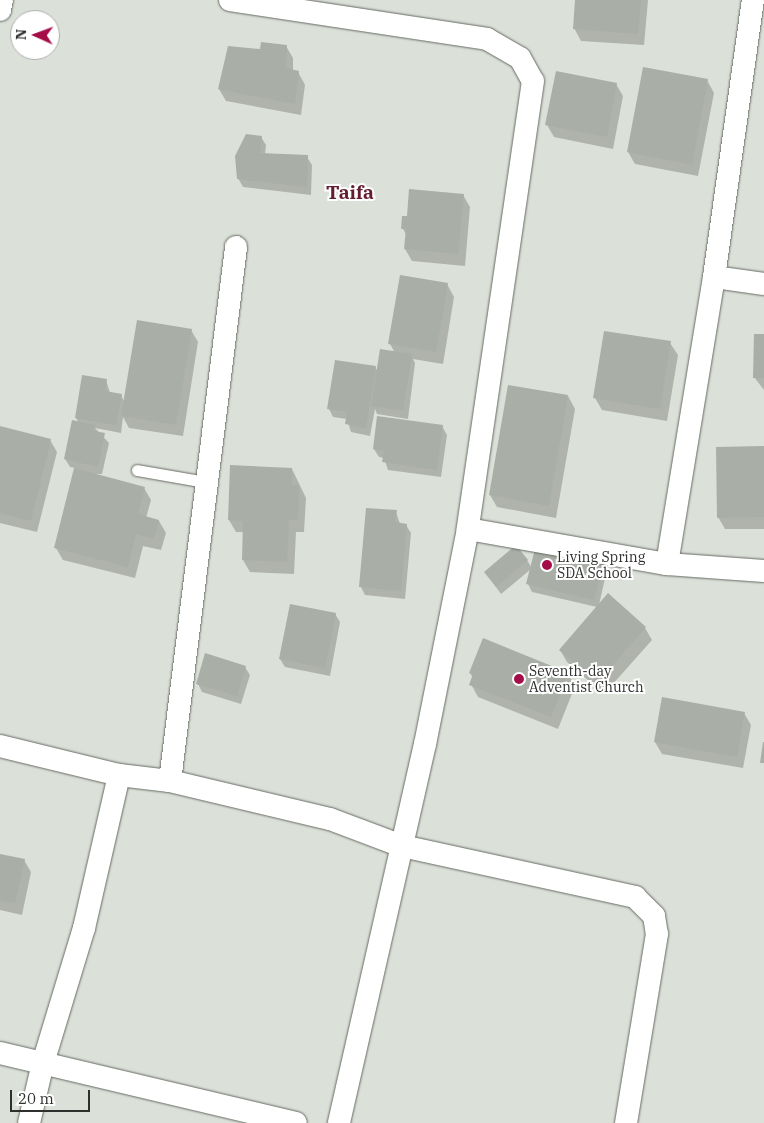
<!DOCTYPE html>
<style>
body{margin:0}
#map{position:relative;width:764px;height:1123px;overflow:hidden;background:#dbe0d8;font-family:"IBM Plex Serif",serif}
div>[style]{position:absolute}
.shadow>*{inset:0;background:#0003}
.building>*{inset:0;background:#a9aea6}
.roads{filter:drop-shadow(0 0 1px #666b64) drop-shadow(0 0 1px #666b64)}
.service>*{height:11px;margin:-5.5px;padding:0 5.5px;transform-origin:5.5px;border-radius:5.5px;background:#fff}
.minor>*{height:22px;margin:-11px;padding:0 11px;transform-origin:11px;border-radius:11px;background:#fff}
.dots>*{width:14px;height:14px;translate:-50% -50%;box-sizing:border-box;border:2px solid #fff;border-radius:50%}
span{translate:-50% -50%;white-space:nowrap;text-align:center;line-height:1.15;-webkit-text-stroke:4px #fff;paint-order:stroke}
.poi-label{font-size:14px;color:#2e302d}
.left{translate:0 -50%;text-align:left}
.district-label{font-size:19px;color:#621d30;font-weight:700}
.north{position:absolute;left:10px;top:10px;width:50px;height:50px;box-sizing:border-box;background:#fff;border:1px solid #abacab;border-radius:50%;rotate:272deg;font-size:14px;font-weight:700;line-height:20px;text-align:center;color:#2e302d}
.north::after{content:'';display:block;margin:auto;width:18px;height:22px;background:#a40d48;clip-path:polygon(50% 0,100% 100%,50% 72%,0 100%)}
.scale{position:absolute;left:10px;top:1090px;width:80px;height:22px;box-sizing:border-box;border:2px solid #2e302d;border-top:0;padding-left:6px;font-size:15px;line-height:18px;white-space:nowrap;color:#2e302d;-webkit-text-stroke:4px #fff;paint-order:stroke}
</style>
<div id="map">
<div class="shadow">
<i style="clip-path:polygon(576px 0,648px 0,644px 45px,581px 41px,574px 28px)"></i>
<i style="clip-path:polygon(286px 46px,293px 58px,293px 71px,298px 72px,305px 85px,301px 115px,226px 101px,219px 89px,261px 50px)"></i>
<i style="clip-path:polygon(707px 80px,714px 93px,698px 176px,635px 164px,628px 152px)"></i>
<i style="clip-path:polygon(616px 84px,623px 96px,613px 149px,554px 137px,547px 125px)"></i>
<i style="clip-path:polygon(261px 137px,266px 145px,265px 155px,307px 157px,312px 165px,311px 195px,243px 187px,238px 178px)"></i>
<i style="clip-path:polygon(463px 195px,470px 207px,465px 266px,412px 261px,405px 249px,407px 236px,403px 229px,408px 217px)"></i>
<i style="clip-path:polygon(447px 284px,454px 297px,443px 364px,413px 359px,415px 363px,408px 419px,377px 414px,375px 409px,370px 436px,351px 432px,347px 419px,333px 417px,329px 409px,375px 367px,378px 372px,395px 353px,390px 344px)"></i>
<i style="clip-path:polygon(191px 330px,198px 342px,183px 436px,129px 428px,123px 417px,121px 433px,95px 428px,109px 443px,102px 474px,90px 474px,144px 488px,151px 500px,146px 518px,159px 521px,166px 533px,161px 550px,143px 546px,135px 578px,63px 560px,56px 548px,75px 468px,70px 467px,65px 459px,79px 423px,76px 418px,106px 380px,110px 393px,121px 395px,124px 401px)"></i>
<i style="clip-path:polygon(764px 335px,764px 390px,754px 377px)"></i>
<i style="clip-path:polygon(670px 343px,678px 355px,667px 421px,602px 410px,595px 398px)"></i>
<i style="clip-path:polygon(568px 396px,575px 409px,556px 518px,497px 507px,490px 495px)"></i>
<i style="clip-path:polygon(442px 426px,447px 435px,441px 477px,388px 470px,384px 458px,379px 457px,374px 449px)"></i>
<i style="clip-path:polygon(0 428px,50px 440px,57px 452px,37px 532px,0 523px)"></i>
<i style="clip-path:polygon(764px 448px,764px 529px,725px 529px,718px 517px)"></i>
<i style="clip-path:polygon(292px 469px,306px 498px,304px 532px,296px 532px,294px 574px,250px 572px,243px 560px,244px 532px,236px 532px,229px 520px)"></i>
<i style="clip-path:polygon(396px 512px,400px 524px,406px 525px,411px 533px,405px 599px,365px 595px,361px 587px)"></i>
<i style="clip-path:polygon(527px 560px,531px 567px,602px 566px,606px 574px,599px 605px,645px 628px,652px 640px,604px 694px,567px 662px,560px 650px,597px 607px,532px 592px,528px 584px,531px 569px,501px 594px,485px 572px)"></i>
<i style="clip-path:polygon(335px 614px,340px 622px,330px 676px,285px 667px,280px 659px)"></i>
<i style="clip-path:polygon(245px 667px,250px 675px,241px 704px,202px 692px,198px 684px)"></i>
<i style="clip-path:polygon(470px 673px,568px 674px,575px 686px,558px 729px,478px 697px,471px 684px,473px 678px)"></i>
<i style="clip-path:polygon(744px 713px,751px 725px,743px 768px,662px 754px,655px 742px)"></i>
<i style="clip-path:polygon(0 855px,24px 860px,31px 872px,22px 915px,0 910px)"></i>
</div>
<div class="building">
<i style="clip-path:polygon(575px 0,641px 0,638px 34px,573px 29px)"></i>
<i style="clip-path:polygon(261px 42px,287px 45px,286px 68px,299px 71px,295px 104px,218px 89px,228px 46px,260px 49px)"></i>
<i style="clip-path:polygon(643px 67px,708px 79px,692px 165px,627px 152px)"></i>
<i style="clip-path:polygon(556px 71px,617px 83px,607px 137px,545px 125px)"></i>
<i style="clip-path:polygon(246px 134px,262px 136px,260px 153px,308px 155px,307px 187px,237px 179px,235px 156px)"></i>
<i style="clip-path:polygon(409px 189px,464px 194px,458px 254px,404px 249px,406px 229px,401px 229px,402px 216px,407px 216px)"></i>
<i style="clip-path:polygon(400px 275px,448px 283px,436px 352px,388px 344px)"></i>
<i style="clip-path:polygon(137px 320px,192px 329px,176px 425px,121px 416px)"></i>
<i style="clip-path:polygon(604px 331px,671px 341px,660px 409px,593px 398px)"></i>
<i style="clip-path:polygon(754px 334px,764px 334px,764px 378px,753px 378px)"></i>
<i style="clip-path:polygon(380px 349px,412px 354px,403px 411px,371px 406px)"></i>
<i style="clip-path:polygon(335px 360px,376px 366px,366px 428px,345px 424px,347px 412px,327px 409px)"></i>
<i style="clip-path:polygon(82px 375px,107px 379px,105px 391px,122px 394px,116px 425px,75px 418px)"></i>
<i style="clip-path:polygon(508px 385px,568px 395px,549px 506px,489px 495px)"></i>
<i style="clip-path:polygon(377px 416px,443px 425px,437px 470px,382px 462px,384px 451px,373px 449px)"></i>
<i style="clip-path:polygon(72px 420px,95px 425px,94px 431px,105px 433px,98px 467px,64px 459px)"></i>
<i style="clip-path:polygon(0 426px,51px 439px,31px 521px,0 513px)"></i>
<i style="clip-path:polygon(764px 446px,764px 517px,717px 518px,716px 447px)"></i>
<i style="clip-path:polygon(230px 465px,292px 468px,292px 485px,299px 485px,298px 520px,289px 520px,287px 562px,242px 560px,243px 521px,228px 520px)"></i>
<i style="clip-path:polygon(74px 468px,145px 487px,138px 514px,159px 520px,154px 539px,136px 534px,128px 567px,54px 548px)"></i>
<i style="clip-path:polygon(366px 508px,397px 510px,395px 522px,407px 524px,401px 591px,359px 587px)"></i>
<i style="clip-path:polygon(516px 545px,528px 560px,496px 587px,484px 572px)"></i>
<i style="clip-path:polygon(535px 549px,603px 564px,594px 600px,526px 584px)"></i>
<i style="clip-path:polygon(608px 593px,646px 627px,597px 683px,559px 650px)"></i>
<i style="clip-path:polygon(290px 604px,336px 613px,325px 668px,279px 659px)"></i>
<i style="clip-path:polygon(483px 638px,569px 673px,551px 717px,469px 685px,473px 674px,469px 673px)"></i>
<i style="clip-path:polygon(205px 653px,246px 666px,237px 696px,196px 684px)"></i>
<i style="clip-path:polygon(662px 697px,745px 712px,737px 757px,654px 742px)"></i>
<i style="clip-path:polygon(763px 742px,764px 742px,764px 763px,760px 763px)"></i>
<i style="clip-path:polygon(0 854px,25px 859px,15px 903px,0 900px)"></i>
</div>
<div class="roads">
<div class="service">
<i style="left:137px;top:470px;width:70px;rotate:9.9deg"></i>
</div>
<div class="minor">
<i style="left:230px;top:0;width:260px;rotate:8.6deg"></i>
<i style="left:487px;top:39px;width:38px;rotate:30deg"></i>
<i style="left:520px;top:58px;width:26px;rotate:61deg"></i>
<i style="left:533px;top:81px;width:453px;rotate:98.3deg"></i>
<i style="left:468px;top:529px;width:219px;rotate:101.3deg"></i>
<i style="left:425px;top:744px;width:389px;rotate:102.8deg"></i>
<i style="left:0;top:10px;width:10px;rotate:-79deg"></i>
<i style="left:714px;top:277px;width:50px;rotate:8deg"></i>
<i style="left:468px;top:529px;width:202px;rotate:10deg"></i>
<i style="left:667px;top:564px;width:97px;rotate:4.1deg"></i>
<i style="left:667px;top:564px;width:291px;rotate:-80.7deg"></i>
<i style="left:714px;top:277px;width:280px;rotate:-82deg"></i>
<i style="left:0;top:746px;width:122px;rotate:13.7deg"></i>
<i style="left:119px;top:775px;width:51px;rotate:6.7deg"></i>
<i style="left:170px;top:781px;width:164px;rotate:13.4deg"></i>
<i style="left:330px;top:819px;width:77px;rotate:20.6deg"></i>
<i style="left:402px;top:846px;width:239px;rotate:12.3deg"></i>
<i style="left:635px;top:897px;width:27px;rotate:45deg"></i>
<i style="left:654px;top:916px;width:18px;rotate:81deg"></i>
<i style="left:657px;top:934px;width:192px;rotate:99.3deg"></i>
<i style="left:170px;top:781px;width:538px;rotate:-82.95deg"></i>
<i style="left:0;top:1053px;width:304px;rotate:13.3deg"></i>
<i style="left:29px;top:1123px;width:62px;rotate:-76.9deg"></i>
<i style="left:43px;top:1063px;width:141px;rotate:-73.1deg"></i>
<i style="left:84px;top:928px;width:157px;rotate:-77.1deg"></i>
</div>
</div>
<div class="dots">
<i style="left:547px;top:565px;background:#a40d48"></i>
<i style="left:519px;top:679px;background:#a40d48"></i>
</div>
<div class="poi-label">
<span class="left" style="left:557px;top:565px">Living Spring<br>SDA School</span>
<span class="left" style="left:529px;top:679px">Seventh-day<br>Adventist Church</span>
</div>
<div class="district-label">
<span style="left:350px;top:193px">Taifa</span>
</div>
<div class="north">N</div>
<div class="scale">20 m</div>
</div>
